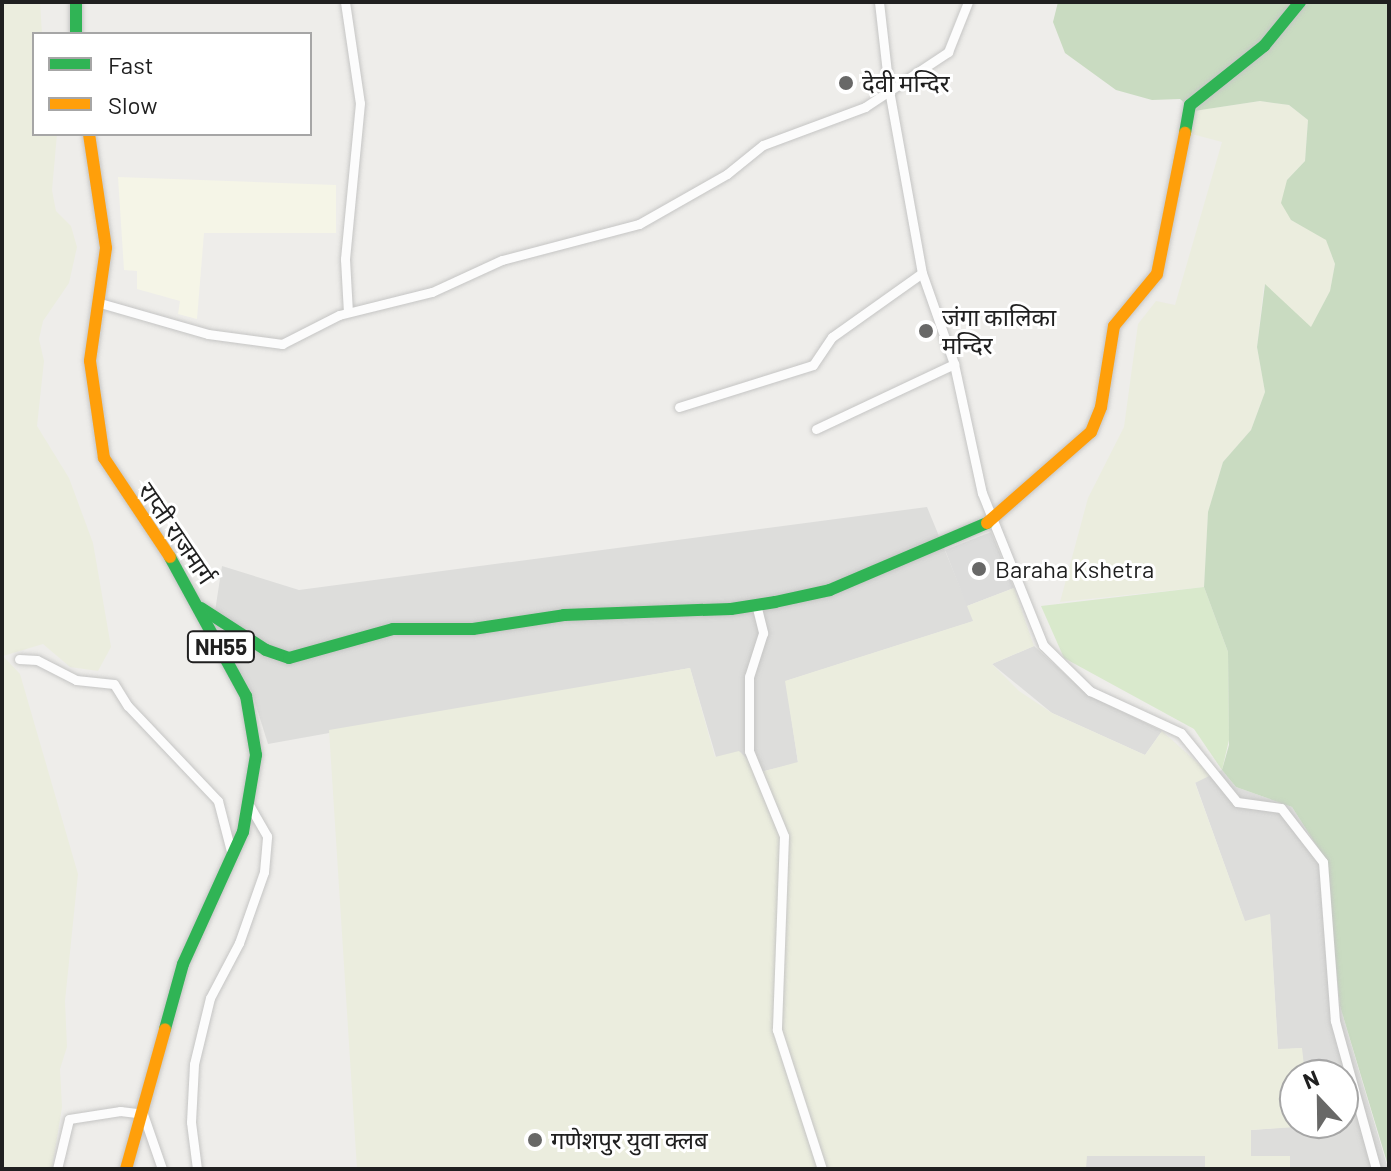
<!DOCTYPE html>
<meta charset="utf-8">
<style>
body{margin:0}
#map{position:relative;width:1391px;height:1171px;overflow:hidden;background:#eeedea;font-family:Barlow,"Noto Sans Devanagari",sans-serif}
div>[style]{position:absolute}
.residential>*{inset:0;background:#dddddb}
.education>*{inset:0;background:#f5f5e7}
.religious>*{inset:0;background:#dcdcdb}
.farmland>*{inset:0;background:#ebedde}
.grass>*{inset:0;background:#d9e9cc}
.forest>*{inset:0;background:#c9dbc1}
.roads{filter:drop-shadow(0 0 2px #c5c5c4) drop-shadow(0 0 2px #c5c5c4)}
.street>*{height:9px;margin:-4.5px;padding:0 4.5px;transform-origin:4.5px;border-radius:4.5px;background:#fcfcfc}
.fast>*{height:12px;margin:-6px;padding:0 6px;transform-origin:6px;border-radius:6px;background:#30b455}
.slow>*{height:12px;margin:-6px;padding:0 6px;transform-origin:6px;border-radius:6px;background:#ff9f0a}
.dots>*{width:22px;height:22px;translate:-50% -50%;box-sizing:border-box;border:4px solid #fff;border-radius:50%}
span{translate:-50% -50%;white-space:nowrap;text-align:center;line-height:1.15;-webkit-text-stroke:6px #fff;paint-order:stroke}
.shield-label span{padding:2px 6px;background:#fff;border:2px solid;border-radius:6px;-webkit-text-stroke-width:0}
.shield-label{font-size:22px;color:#202020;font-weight:700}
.poi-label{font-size:24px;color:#202020}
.left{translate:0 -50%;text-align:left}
.street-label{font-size:24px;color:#202020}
.frame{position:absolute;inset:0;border:4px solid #202020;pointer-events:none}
.legend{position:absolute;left:32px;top:32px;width:280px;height:104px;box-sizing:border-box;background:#fff;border:2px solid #a6a6a6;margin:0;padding:10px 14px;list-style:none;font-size:24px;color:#202020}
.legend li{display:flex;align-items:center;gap:16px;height:40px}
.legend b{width:40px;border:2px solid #a6a6a6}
.north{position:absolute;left:1279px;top:1059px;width:80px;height:80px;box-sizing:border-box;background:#fff;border:2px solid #a6a6a6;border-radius:50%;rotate:338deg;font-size:22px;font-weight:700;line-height:32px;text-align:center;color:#202020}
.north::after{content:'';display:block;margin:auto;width:28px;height:36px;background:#686867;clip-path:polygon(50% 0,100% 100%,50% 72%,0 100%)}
</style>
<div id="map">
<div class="residential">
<i style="clip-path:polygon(927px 507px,974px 621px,786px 681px,798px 763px,760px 772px,716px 757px,690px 668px,268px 744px,252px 693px,213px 624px,222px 566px,299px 590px)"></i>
<i style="clip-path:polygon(1034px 646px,1088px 695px,1162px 731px,1145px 755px,1052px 713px,992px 664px)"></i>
<i style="clip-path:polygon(1222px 770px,1236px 787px,1292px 807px,1325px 859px,1340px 1006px,1388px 1169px,1290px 1169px,1290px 1156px,1251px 1156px,1251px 1130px,1343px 1123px,1343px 1075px,1305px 1075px,1301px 1048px,1278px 1050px,1270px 915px,1245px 922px,1195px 782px)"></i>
<i style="clip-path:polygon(1086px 1156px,1205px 1156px,1205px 1169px,1086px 1169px)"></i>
</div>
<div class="education">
<i style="clip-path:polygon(118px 177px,336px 185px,336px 233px,204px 233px,197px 319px,178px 314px,180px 301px,137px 289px,137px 271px,124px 270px)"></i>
</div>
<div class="religious">
<i style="clip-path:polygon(991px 532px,1014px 588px,967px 606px,945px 550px)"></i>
</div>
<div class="farmland">
<i style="clip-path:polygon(2px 2px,40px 2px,42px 34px,34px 34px,34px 134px,57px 134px,52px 190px,56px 211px,71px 226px,77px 247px,69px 283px,43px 321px,39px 339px,44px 361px,37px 426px,69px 478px,93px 543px,111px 647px,98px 671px,70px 667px,43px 644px,3px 656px,20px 674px,78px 874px,65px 1001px,67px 1047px,60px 1069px,62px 1107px,52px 1169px,2px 1169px)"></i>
<i style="clip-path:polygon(1260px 101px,1289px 105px,1308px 120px,1305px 161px,1287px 180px,1291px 220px,1326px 239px,1335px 264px,1330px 291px,1311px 328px,1264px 285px,1257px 347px,1265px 392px,1251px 430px,1223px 462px,1208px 513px,1204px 587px,1060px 602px,1088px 498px,1124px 427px,1138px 324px,1156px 301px,1175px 305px,1222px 142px,1192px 134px,1194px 111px)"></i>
<i style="clip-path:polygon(1014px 588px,1034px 646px,992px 664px,1019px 691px,1052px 713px,1145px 755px,1162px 731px,1211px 775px,1195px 783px,1245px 921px,1270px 914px,1278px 1049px,1302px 1048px,1305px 1075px,1295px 1075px,1295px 1123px,1311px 1126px,1251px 1130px,1251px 1156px,1290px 1156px,1290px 1169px,1205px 1169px,1205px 1156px,1087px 1156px,1086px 1169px,357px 1169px,329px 730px,690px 668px,715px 757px,739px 751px,761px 772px,798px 762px,785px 681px,973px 621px,967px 606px)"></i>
</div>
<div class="grass">
<i style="clip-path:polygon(1204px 587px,1228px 652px,1229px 740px,1222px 770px,1194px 729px,1064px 658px,1041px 606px)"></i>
</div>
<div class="forest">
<i style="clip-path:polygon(1058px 2px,1389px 2px,1389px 1169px,1340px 1006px,1325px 859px,1292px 807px,1236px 787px,1222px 770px,1229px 745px,1228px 652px,1204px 587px,1208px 512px,1223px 462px,1251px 430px,1265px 392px,1257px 347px,1265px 284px,1311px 327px,1330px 291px,1335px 264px,1326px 240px,1291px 220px,1281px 203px,1287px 180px,1305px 161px,1308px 120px,1289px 105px,1260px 101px,1194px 111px,1180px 99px,1152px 100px,1116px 90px,1065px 53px,1053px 22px)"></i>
</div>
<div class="roads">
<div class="street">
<i style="left:345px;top:2px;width:102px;rotate:81.6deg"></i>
<i style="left:360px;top:103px;width:157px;rotate:95.5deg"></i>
<i style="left:345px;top:259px;width:53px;rotate:86.8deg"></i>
<i style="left:879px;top:2px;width:89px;rotate:83.5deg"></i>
<i style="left:889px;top:90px;width:186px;rotate:79.8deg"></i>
<i style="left:922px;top:273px;width:96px;rotate:70.6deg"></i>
<i style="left:954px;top:364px;width:132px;rotate:77.8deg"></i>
<i style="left:982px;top:493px;width:164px;rotate:68.1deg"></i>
<i style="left:1043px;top:645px;width:66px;rotate:44.4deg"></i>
<i style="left:1090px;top:691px;width:100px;rotate:24.8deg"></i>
<i style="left:1181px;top:733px;width:89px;rotate:50.9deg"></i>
<i style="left:1237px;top:802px;width:44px;rotate:7.8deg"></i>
<i style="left:1281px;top:808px;width:68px;rotate:52.1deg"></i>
<i style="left:1323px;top:862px;width:159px;rotate:85.7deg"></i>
<i style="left:1335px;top:1021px;width:154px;rotate:74.5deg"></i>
<i style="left:100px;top:303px;width:112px;rotate:16deg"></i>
<i style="left:208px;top:334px;width:75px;rotate:7.7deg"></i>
<i style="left:282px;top:344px;width:64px;rotate:-27deg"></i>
<i style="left:339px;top:315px;width:96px;rotate:-13.9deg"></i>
<i style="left:432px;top:292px;width:77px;rotate:-24.6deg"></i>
<i style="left:502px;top:260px;width:142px;rotate:-14.7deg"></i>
<i style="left:639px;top:224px;width:101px;rotate:-29.6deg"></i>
<i style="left:727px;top:174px;width:46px;rotate:-38.9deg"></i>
<i style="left:763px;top:145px;width:109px;rotate:-20.4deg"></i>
<i style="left:865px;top:107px;width:100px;rotate:-33.5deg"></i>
<i style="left:948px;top:52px;width:54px;rotate:-68.2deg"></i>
<i style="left:679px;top:407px;width:140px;rotate:-17.4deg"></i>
<i style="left:813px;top:365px;width:34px;rotate:-56deg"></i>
<i style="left:832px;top:337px;width:110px;rotate:-35.4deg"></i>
<i style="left:816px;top:429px;width:153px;rotate:-25.2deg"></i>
<i style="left:756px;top:604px;width:30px;rotate:76deg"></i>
<i style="left:763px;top:633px;width:46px;rotate:107.7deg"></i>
<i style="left:749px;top:677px;width:74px;rotate:90deg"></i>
<i style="left:749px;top:751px;width:92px;rotate:67.6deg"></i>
<i style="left:784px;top:836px;width:194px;rotate:92.1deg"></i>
<i style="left:777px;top:1030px;width:146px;rotate:72.1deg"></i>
<i style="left:19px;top:659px;width:18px;rotate:3deg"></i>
<i style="left:37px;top:660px;width:44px;rotate:27.1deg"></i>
<i style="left:76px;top:680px;width:38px;rotate:6deg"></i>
<i style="left:114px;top:684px;width:26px;rotate:58deg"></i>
<i style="left:128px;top:706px;width:131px;rotate:46.5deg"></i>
<i style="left:218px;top:801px;width:56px;rotate:75.5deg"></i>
<i style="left:57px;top:1169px;width:51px;rotate:-76.5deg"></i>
<i style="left:69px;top:1119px;width:52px;rotate:-8.9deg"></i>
<i style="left:120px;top:1111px;width:23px;rotate:7deg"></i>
<i style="left:143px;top:1114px;width:58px;rotate:70.9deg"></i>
<i style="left:197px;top:1169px;width:47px;rotate:-97.3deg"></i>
<i style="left:191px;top:1122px;width:58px;rotate:-87deg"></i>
<i style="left:194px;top:1064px;width:68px;rotate:-76.4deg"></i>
<i style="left:210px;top:998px;width:62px;rotate:-62.2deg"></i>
<i style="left:239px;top:943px;width:75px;rotate:-70.6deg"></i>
<i style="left:264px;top:872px;width:36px;rotate:-85deg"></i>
<i style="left:267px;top:836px;width:34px;rotate:-120deg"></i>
</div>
<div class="fast">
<i style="left:76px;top:2px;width:32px;rotate:90deg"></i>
<i style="left:1185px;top:133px;width:28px;rotate:-80deg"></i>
<i style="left:1190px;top:105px;width:95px;rotate:-38.6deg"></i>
<i style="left:1264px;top:46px;width:57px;rotate:-50.7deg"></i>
<i style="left:201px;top:608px;width:77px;rotate:32.9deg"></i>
<i style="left:266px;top:650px;width:24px;rotate:19deg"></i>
<i style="left:289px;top:658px;width:108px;rotate:-15.6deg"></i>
<i style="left:393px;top:629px;width:80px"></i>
<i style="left:473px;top:629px;width:92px;rotate:-8.7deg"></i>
<i style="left:564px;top:615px;width:167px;rotate:-2.1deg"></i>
<i style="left:731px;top:609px;width:45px;rotate:-9deg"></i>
<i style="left:775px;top:602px;width:56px;rotate:-12.3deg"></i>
<i style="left:830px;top:590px;width:171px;rotate:-23.1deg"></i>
<i style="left:165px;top:1029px;width:67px;rotate:-74.5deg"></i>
<i style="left:183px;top:964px;width:145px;rotate:-65.6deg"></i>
<i style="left:243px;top:832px;width:78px;rotate:-80.4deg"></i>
<i style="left:256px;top:755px;width:60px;rotate:-99.6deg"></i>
<i style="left:246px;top:696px;width:158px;rotate:-118.7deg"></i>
</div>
<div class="slow">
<i style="left:89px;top:134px;width:115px;rotate:81.5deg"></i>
<i style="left:106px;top:248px;width:114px;rotate:98.1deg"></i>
<i style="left:90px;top:361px;width:98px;rotate:81.8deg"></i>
<i style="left:104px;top:458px;width:119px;rotate:56.3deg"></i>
<i style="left:987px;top:523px;width:138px;rotate:-41.2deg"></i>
<i style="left:1091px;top:432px;width:27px;rotate:-68deg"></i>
<i style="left:1101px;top:407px;width:82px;rotate:-80.9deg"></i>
<i style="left:1114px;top:326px;width:67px;rotate:-50.4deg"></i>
<i style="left:1157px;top:274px;width:144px;rotate:-78.8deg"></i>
<i style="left:126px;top:1169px;width:145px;rotate:-74.4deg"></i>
</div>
</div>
<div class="dots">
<i style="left:846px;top:83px;background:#686867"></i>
<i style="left:926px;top:331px;background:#686867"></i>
<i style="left:979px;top:569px;background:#686867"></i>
<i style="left:535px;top:1140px;background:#686867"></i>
</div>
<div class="shield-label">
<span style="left:221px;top:647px">NH55</span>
</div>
<div class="poi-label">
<span class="left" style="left:862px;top:83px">देवी मन्दिर</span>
<span class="left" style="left:942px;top:331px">जंगा कालिका<br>मन्दिर</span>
<span class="left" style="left:995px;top:569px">Baraha Kshetra</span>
<span class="left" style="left:551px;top:1140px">गणेशपुर युवा क्लब</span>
</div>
<div class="street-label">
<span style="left:177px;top:533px;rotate:56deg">राप्ती राजमार्ग</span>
</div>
<div class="frame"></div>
<ul class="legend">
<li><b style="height:10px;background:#30b455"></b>Fast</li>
<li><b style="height:10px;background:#ff9f0a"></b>Slow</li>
</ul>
<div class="north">N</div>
</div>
